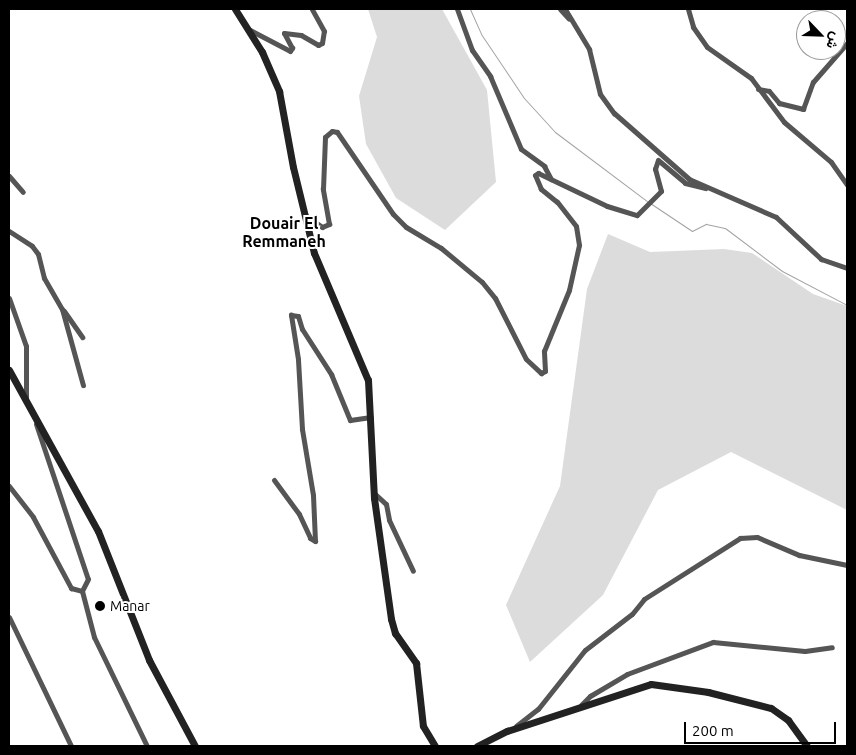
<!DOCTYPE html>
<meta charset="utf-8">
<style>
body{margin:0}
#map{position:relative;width:856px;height:755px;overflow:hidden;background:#fff;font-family:Ubuntu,Vazirmatn,sans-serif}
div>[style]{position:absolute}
.green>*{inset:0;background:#dcdcdc}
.stream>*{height:1px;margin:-0.5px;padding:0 0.5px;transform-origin:0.5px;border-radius:0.5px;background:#a3a3a3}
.street>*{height:5px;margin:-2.5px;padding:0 2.5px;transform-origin:2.5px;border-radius:2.5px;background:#555}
.secondary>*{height:7px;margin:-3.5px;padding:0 3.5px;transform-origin:3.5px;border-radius:3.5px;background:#222}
.dots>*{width:14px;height:14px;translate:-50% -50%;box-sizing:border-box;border:2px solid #fff;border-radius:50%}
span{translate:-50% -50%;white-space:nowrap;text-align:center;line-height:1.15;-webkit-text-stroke:4px #fff;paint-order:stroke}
.poi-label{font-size:14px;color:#000}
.left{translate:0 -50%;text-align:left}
.quarter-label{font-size:16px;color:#000;font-weight:700}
.frame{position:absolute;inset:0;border:10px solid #000;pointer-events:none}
.north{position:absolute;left:796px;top:10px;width:50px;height:50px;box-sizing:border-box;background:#fff;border:1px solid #999;border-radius:50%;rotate:114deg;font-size:14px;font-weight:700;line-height:20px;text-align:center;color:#000}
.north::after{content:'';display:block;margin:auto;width:18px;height:22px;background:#000;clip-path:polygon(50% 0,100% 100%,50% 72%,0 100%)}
.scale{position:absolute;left:684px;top:722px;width:152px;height:22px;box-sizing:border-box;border:2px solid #000;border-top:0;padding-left:6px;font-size:15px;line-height:18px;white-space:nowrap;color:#000;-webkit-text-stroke:4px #fff;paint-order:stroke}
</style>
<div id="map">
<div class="green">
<i style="clip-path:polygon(368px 9px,442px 9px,487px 90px,496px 182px,445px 230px,396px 198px,366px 144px,359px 96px,377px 37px)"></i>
<i style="clip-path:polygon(608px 234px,650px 252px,724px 249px,752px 253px,813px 294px,847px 306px,847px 510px,731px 452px,658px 490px,603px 595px,530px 662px,506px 605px,560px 486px,587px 289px)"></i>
</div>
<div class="stream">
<i style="left:470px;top:9px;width:27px;rotate:66deg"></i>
<i style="left:481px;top:34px;width:77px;rotate:56.1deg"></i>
<i style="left:524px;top:98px;width:46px;rotate:47.6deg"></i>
<i style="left:555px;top:132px;width:115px;rotate:36.9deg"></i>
<i style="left:650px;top:203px;width:50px;rotate:33.7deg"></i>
<i style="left:692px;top:231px;width:16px;rotate:-27deg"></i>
<i style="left:706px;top:224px;width:19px;rotate:12deg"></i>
<i style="left:725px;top:228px;width:71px;rotate:37deg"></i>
<i style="left:782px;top:271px;width:73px;rotate:27.6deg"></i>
</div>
<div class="street">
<i style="left:457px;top:9px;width:44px;rotate:69.9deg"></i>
<i style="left:472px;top:50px;width:32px;rotate:55deg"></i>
<i style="left:490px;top:76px;width:79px;rotate:67deg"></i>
<i style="left:521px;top:149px;width:29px;rotate:36deg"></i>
<i style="left:544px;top:166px;width:15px;rotate:62deg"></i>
<i style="left:560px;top:9px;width:13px;rotate:48deg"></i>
<i style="left:565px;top:9px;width:47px;rotate:59deg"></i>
<i style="left:589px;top:49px;width:46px;rotate:76.3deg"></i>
<i style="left:600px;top:94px;width:24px;rotate:54deg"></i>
<i style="left:614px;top:113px;width:100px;rotate:41.3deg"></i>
<i style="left:689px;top:179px;width:95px;rotate:23.6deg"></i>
<i style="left:776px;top:217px;width:62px;rotate:43deg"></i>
<i style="left:821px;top:259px;width:28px;rotate:19deg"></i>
<i style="left:688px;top:9px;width:19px;rotate:74deg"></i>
<i style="left:693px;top:27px;width:24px;rotate:55deg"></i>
<i style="left:707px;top:47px;width:54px;rotate:35.2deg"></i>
<i style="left:751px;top:78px;width:55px;rotate:53.1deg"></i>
<i style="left:784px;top:122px;width:62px;rotate:40.4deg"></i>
<i style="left:831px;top:162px;width:28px;rotate:55deg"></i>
<i style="left:248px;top:29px;width:47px;rotate:27.6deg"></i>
<i style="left:290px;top:51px;width:4px;rotate:-56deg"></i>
<i style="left:292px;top:48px;width:17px;rotate:-118deg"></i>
<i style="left:284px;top:33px;width:17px;rotate:7deg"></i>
<i style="left:301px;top:35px;width:20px;rotate:30deg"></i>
<i style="left:318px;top:45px;width:4px;rotate:-27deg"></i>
<i style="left:322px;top:43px;width:12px;rotate:-81deg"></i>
<i style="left:324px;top:31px;width:25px;rotate:-119deg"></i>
<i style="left:758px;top:89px;width:11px;rotate:10deg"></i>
<i style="left:769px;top:91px;width:16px;rotate:50deg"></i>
<i style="left:779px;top:103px;width:25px;rotate:14deg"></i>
<i style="left:803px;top:109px;width:29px;rotate:-70deg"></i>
<i style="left:813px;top:82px;width:52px;rotate:-48.9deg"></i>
<i style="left:9px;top:176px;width:21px;rotate:49deg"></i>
<i style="left:305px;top:215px;width:21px;rotate:35deg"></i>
<i style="left:322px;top:227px;width:8px;rotate:-23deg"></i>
<i style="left:329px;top:224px;width:36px;rotate:-100deg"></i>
<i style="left:323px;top:189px;width:52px;rotate:-87.8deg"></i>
<i style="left:325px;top:137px;width:9px;rotate:-41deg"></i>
<i style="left:332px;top:131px;width:5px;rotate:11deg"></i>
<i style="left:337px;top:132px;width:99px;rotate:55.7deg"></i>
<i style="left:393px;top:214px;width:18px;rotate:45deg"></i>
<i style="left:406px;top:227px;width:41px;rotate:31deg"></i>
<i style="left:441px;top:248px;width:53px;rotate:39.7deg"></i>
<i style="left:482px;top:282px;width:21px;rotate:51deg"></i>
<i style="left:495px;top:298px;width:68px;rotate:63.1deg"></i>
<i style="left:526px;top:359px;width:21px;rotate:43deg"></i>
<i style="left:541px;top:373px;width:4px;rotate:-27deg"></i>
<i style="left:545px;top:371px;width:20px;rotate:-93deg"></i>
<i style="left:544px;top:351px;width:66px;rotate:-67.7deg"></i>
<i style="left:569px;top:290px;width:46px;rotate:-77.5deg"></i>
<i style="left:579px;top:245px;width:19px;rotate:-99deg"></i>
<i style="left:576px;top:226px;width:31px;rotate:-128deg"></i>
<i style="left:557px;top:202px;width:21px;rotate:-141deg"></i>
<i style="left:541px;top:189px;width:15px;rotate:-113deg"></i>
<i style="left:535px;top:175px;width:4px;rotate:-34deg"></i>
<i style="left:538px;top:173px;width:76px;rotate:25.6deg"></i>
<i style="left:607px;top:206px;width:31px;rotate:17deg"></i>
<i style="left:637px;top:215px;width:34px;rotate:-45deg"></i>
<i style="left:661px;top:191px;width:23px;rotate:-105deg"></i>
<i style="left:655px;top:169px;width:9px;rotate:-72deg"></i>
<i style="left:658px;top:160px;width:35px;rotate:40deg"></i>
<i style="left:685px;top:183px;width:21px;rotate:14deg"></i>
<i style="left:9px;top:231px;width:27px;rotate:33deg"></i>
<i style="left:32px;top:246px;width:10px;rotate:53deg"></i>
<i style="left:38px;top:254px;width:25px;rotate:76deg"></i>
<i style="left:44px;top:278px;width:36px;rotate:60deg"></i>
<i style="left:62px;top:309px;width:79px;rotate:74.6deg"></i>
<i style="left:9px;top:298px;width:51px;rotate:70.5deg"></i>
<i style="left:26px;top:346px;width:52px;rotate:90deg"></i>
<i style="left:64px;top:311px;width:32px;rotate:55deg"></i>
<i style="left:36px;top:424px;width:163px;rotate:71.5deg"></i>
<i style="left:88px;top:579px;width:13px;rotate:117deg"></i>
<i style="left:274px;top:480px;width:42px;rotate:53.7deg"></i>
<i style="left:299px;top:514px;width:26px;rotate:65deg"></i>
<i style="left:310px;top:538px;width:6px;rotate:31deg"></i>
<i style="left:315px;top:541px;width:46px;rotate:-92.5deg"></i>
<i style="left:313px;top:495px;width:67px;rotate:-99.5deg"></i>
<i style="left:302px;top:429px;width:70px;rotate:-93.3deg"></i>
<i style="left:298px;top:359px;width:45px;rotate:-99deg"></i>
<i style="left:291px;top:315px;width:7px;rotate:8deg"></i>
<i style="left:298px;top:316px;width:14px;rotate:73deg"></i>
<i style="left:302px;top:329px;width:54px;rotate:57.2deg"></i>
<i style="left:331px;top:374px;width:50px;rotate:67.6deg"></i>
<i style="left:350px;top:420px;width:21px;rotate:-8deg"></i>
<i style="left:9px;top:486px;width:39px;rotate:52deg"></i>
<i style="left:33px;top:517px;width:81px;rotate:61.8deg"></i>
<i style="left:71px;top:588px;width:11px;rotate:15deg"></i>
<i style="left:82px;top:591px;width:48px;rotate:75.4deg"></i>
<i style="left:94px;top:637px;width:121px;rotate:64.1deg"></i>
<i style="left:374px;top:493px;width:16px;rotate:43deg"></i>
<i style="left:386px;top:504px;width:16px;rotate:79deg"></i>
<i style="left:389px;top:520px;width:56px;rotate:64.8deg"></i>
<i style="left:9px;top:617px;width:143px;rotate:64.3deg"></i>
<i style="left:581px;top:705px;width:13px;rotate:-45deg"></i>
<i style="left:590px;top:696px;width:43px;rotate:-30.7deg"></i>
<i style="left:627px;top:674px;width:92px;rotate:-20.4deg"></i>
<i style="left:713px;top:642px;width:92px;rotate:5.6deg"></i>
<i style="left:805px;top:651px;width:27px;rotate:-8deg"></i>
<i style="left:516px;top:726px;width:28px;rotate:-38deg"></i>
<i style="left:538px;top:709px;width:75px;rotate:-51.5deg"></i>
<i style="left:585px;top:650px;width:59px;rotate:-37.5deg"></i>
<i style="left:632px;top:614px;width:19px;rotate:-51deg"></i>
<i style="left:644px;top:599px;width:114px;rotate:-32.4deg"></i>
<i style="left:740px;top:538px;width:17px;rotate:-3deg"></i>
<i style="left:757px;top:537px;width:46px;rotate:23.2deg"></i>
<i style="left:799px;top:555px;width:49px;rotate:11.8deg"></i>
</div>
<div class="secondary">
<i style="left:235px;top:9px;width:51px;rotate:57.9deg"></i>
<i style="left:262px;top:52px;width:43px;rotate:66.4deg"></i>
<i style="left:279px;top:91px;width:77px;rotate:79.6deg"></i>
<i style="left:293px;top:167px;width:89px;rotate:76.3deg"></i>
<i style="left:314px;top:253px;width:138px;rotate:67deg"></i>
<i style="left:368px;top:380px;width:118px;rotate:87.1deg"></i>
<i style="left:374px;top:498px;width:122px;rotate:82deg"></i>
<i style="left:391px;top:619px;width:15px;rotate:74deg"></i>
<i style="left:395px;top:633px;width:37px;rotate:55deg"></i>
<i style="left:416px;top:663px;width:63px;rotate:83.7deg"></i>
<i style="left:423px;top:726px;width:23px;rotate:59deg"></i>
<i style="left:9px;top:370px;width:184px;rotate:61.1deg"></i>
<i style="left:98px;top:531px;width:139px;rotate:68.4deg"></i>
<i style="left:149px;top:660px;width:98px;rotate:61.9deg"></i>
<i style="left:477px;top:746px;width:34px;rotate:-27deg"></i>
<i style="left:507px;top:731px;width:151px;rotate:-18.1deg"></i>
<i style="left:651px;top:684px;width:58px;rotate:8deg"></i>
<i style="left:708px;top:692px;width:65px;rotate:14.3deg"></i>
<i style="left:771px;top:708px;width:21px;rotate:35deg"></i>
<i style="left:788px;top:720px;width:32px;rotate:54deg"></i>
</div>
<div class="dots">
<i style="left:100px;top:606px;background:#000"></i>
</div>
<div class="poi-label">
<span class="left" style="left:110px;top:606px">Manar</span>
</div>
<div class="quarter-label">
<span style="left:284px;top:232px">Douair El<br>Remmaneh</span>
</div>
<div class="frame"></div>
<div class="north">ش</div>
<div class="scale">200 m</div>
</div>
